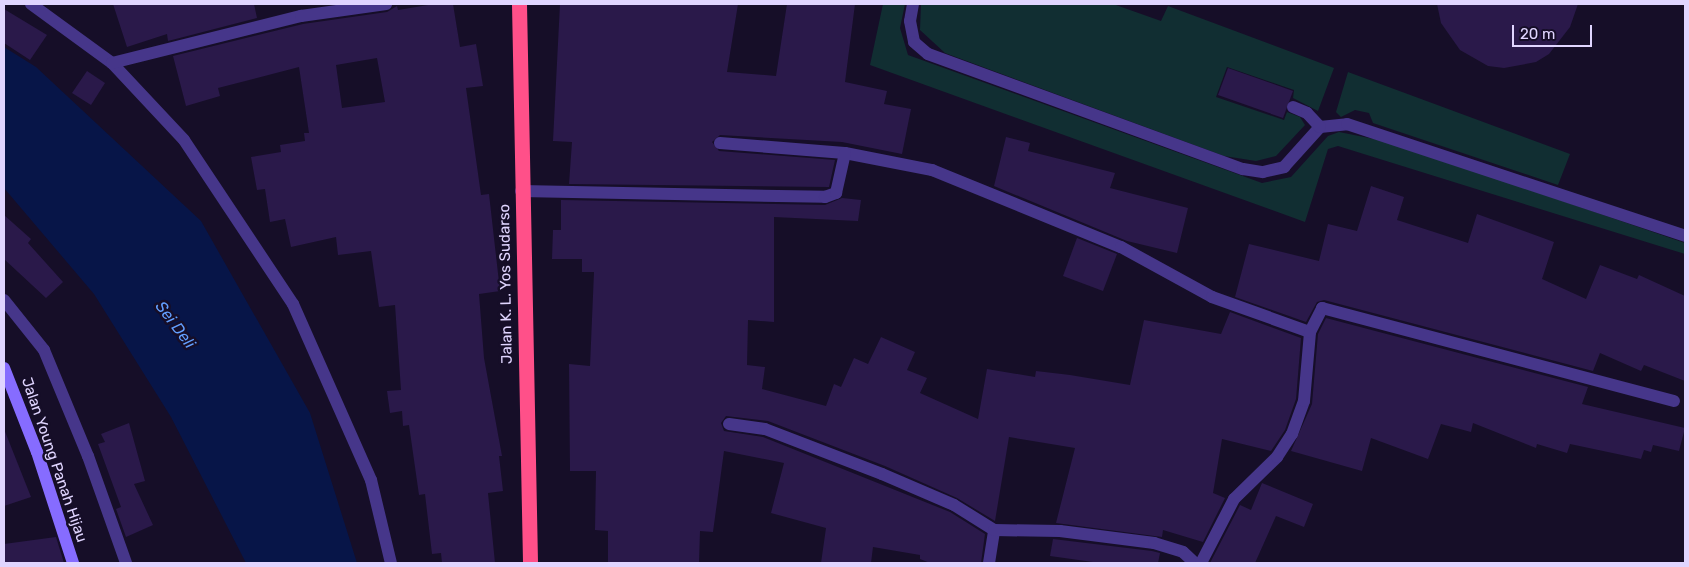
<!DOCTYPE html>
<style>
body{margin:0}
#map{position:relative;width:1689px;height:567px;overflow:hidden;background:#160e28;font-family:Rubik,sans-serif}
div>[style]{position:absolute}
.green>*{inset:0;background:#112e32}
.water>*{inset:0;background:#071548}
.building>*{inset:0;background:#2a194a}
.lane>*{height:12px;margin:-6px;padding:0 6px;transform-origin:6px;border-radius:6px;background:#46368a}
.street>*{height:12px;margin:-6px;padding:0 6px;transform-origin:6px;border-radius:6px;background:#46368a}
.secondary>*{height:12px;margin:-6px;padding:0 6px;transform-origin:6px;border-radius:6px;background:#866cff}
.highway>*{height:15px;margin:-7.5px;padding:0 7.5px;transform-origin:7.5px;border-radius:7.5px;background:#ff5089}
span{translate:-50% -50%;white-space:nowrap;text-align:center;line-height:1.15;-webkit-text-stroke:5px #160e28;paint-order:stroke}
.street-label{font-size:15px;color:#e0d5ff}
.water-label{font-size:16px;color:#639fff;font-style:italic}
.frame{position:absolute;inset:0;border:5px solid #e0d5ff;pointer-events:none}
.scale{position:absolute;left:1512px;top:25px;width:80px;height:22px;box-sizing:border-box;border:2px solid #e0d5ff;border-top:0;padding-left:6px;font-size:15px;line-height:18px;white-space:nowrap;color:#e0d5ff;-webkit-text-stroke:4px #160e28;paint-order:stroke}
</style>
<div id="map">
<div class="green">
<i style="clip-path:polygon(883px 4px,905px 4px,900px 28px,908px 55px,1262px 183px,1291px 177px,1328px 136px,1339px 132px,1394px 143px,1685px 243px,1685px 254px,1338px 146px,1328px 149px,1305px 222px,870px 65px)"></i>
<i style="clip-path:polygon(921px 4px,1113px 4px,1161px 21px,1168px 6px,1334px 68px,1318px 111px,1293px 98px,1294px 90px,1227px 67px,1216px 97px,1284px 120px,1287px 112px,1300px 117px,1305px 125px,1276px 156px,1256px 161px,1224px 156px,945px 53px,920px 30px)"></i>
<i style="clip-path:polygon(1348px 72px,1570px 154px,1558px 185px,1373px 123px,1369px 113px,1355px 110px,1341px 117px,1336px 112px)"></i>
</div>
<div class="water">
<i style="clip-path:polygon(4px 47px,36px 67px,201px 221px,310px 413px,357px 563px,246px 563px,171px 417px,94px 294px,4px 188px)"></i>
</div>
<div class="building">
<i style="clip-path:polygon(113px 4px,254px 4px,257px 18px,168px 41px,167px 34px,127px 47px)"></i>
<i style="clip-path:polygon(evenodd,434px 4px,453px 4px,460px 47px,476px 44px,483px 86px,466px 88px,481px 195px,489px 194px,500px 291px,479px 294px,484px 358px,502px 456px,499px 456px,503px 491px,488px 493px,495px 563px,442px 563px,441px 553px,432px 554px,425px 494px,419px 495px,409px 425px,403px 426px,402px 411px,390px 413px,387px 391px,401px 390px,395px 305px,379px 307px,371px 251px,338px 255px,336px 237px,291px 247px,285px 219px,270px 222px,265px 189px,257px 190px,251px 157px,281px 152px,280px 145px,305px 141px,304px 133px,309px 133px,299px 67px,218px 88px,220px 96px,186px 106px,173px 56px,303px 24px,387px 12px,397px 6px,398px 10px,434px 4px,377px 58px,385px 102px,342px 108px,336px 65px,377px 58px)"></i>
<i style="clip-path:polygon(560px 4px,738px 4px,727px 72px,776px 76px,787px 4px,855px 4px,845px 82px,887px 91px,884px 104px,911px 109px,902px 154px,842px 142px,720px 135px,712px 142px,719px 151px,835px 160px,829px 187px,569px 184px,572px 142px,553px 141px)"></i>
<i style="clip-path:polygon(1437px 4px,1578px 4px,1570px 27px,1549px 54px,1536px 62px,1504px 68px,1488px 66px,1460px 50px,1441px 23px)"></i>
<i style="clip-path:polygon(4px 9px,47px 35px,30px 60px,4px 43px)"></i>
<i style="clip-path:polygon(1228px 68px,1293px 91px,1283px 118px,1218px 95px)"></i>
<i style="clip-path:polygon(87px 71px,105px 83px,91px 105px,72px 93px)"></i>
<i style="clip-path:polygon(1006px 137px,1030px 143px,1028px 151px,1115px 173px,1110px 188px,1188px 208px,1177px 253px,1127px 241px,994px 186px)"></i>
<i style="clip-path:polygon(1371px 186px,1404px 197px,1397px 220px,1468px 243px,1477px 214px,1554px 242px,1542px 279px,1586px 299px,1600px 265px,1637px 279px,1639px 275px,1685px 296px,1685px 381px,1644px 365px,1641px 371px,1600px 353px,1593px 371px,1324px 300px,1317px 302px,1306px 322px,1235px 297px,1249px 244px,1319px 261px,1328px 224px,1357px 231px)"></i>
<i style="clip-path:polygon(842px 198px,861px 200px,858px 221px,774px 217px,774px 322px,748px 320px,747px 365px,765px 367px,762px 389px,826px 406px,834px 384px,841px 387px,854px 358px,868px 364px,881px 337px,915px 352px,907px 370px,927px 378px,920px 393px,978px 419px,987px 369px,1035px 377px,1036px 371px,1070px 375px,1130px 385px,1144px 320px,1221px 334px,1230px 312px,1301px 338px,1296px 399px,1285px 430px,1271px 451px,1222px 439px,1213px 493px,1225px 498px,1203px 542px,1163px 530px,1162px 537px,1056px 523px,1075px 448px,1009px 437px,995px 521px,957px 498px,885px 466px,768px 421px,726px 416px,721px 423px,724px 431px,763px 437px,950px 512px,985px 534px,981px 563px,930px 563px,920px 559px,920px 555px,873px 547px,871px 563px,821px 563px,826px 528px,771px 513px,784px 463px,724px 451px,713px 532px,700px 531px,699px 563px,608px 563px,608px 531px,595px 530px,596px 471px,570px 471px,569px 364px,590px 366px,594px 272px,582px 272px,582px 259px,552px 259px,553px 230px,561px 230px,561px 200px,825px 205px)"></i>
<i style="clip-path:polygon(4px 215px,31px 239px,28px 243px,63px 282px,46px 298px,4px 259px)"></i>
<i style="clip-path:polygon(1077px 238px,1117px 254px,1103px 291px,1063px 276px)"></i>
<i style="clip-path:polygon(1326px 318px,1588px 387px,1582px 404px,1685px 428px,1679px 451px,1653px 445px,1651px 452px,1644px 450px,1641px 459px,1570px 444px,1567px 453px,1537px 444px,1536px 448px,1473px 423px,1471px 432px,1441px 424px,1428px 459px,1371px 438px,1362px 471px,1291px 451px,1312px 404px,1318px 334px)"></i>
<i style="clip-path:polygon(129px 423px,145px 481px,134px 484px,153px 525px,126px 537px,116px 509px,121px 507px,98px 444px,105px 442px,101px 434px)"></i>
<i style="clip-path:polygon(4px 429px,31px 497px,4px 506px)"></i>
<i style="clip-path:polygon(1262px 483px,1313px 504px,1304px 527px,1276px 516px,1255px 563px,1210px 563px,1240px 505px,1251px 510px)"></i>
<i style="clip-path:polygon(56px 537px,64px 563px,4px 563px,4px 544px)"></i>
<i style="clip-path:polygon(1053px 539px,1152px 551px,1160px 553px,1158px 563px,1100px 563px,1050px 556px)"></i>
</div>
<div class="lane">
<i style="left:913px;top:4px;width:17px;rotate:100deg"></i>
<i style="left:910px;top:21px;width:21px;rotate:79deg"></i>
<i style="left:914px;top:42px;width:18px;rotate:41deg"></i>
<i style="left:928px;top:54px;width:335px;rotate:20.1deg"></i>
<i style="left:1243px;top:169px;width:20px;rotate:9deg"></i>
<i style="left:1263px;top:172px;width:22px;rotate:-13deg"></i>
<i style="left:1284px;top:167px;width:54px;rotate:-48deg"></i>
<i style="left:1320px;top:127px;width:27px;rotate:-6deg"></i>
<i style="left:1347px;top:124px;width:356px;rotate:18.3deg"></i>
<i style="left:1293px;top:107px;width:15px;rotate:23deg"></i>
<i style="left:1307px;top:113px;width:19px;rotate:47deg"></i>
</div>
<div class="street">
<i style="left:31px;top:4px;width:100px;rotate:36.1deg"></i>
<i style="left:112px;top:63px;width:105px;rotate:46.9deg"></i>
<i style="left:184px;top:140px;width:197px;rotate:56.4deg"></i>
<i style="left:293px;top:304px;width:193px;rotate:66.1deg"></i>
<i style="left:371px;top:480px;width:85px;rotate:76.5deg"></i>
<i style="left:112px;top:63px;width:195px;rotate:-14deg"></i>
<i style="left:301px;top:16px;width:86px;rotate:-8deg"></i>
<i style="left:720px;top:143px;width:125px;rotate:4.6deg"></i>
<i style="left:845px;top:153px;width:89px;rotate:11.1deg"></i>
<i style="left:932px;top:170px;width:204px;rotate:22.2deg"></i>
<i style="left:1121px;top:247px;width:104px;rotate:28.8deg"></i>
<i style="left:1212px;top:297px;width:104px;rotate:19.7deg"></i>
<i style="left:521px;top:191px;width:304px;rotate:1.1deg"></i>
<i style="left:825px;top:197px;width:12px;rotate:-20deg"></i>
<i style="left:836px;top:193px;width:41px;rotate:-77.3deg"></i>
<i style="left:4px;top:300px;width:64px;rotate:51.3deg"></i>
<i style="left:44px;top:350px;width:115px;rotate:67.5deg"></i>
<i style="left:88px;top:456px;width:114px;rotate:70.4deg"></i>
<i style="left:729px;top:424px;width:36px;rotate:8deg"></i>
<i style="left:765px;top:429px;width:125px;rotate:21deg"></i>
<i style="left:882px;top:474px;width:78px;rotate:23.3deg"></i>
<i style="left:954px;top:505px;width:47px;rotate:32deg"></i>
<i style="left:989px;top:563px;width:33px;rotate:-81deg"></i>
<i style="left:994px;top:530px;width:66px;rotate:0.9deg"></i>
<i style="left:1060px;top:531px;width:95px;rotate:7.3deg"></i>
<i style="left:1154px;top:543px;width:30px;rotate:17deg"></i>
<i style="left:1183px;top:552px;width:16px;rotate:43deg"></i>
<i style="left:1201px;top:563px;width:72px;rotate:-62.7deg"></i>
<i style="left:1234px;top:499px;width:60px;rotate:-44.3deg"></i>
<i style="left:1277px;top:457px;width:27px;rotate:-57deg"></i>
<i style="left:1292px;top:434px;width:35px;rotate:-70deg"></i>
<i style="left:1304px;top:401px;width:69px;rotate:-85deg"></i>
<i style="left:1310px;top:332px;width:27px;rotate:-63deg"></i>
<i style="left:1322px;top:308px;width:364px;rotate:14.8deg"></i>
</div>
<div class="secondary">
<i style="left:4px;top:368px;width:90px;rotate:68.6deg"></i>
<i style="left:37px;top:452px;width:117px;rotate:72deg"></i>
</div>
<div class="highway">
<i style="left:519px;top:4px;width:559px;rotate:88.87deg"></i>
</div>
<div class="street-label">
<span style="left:506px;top:284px;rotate:-91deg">Jalan K. L. Yos Sudarso</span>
<span style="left:54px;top:460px;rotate:71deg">Jalan Young Panah Hijau</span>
</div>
<div class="water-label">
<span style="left:175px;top:325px;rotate:53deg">Sei Deli</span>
</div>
<div class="frame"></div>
<div class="scale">20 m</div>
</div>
